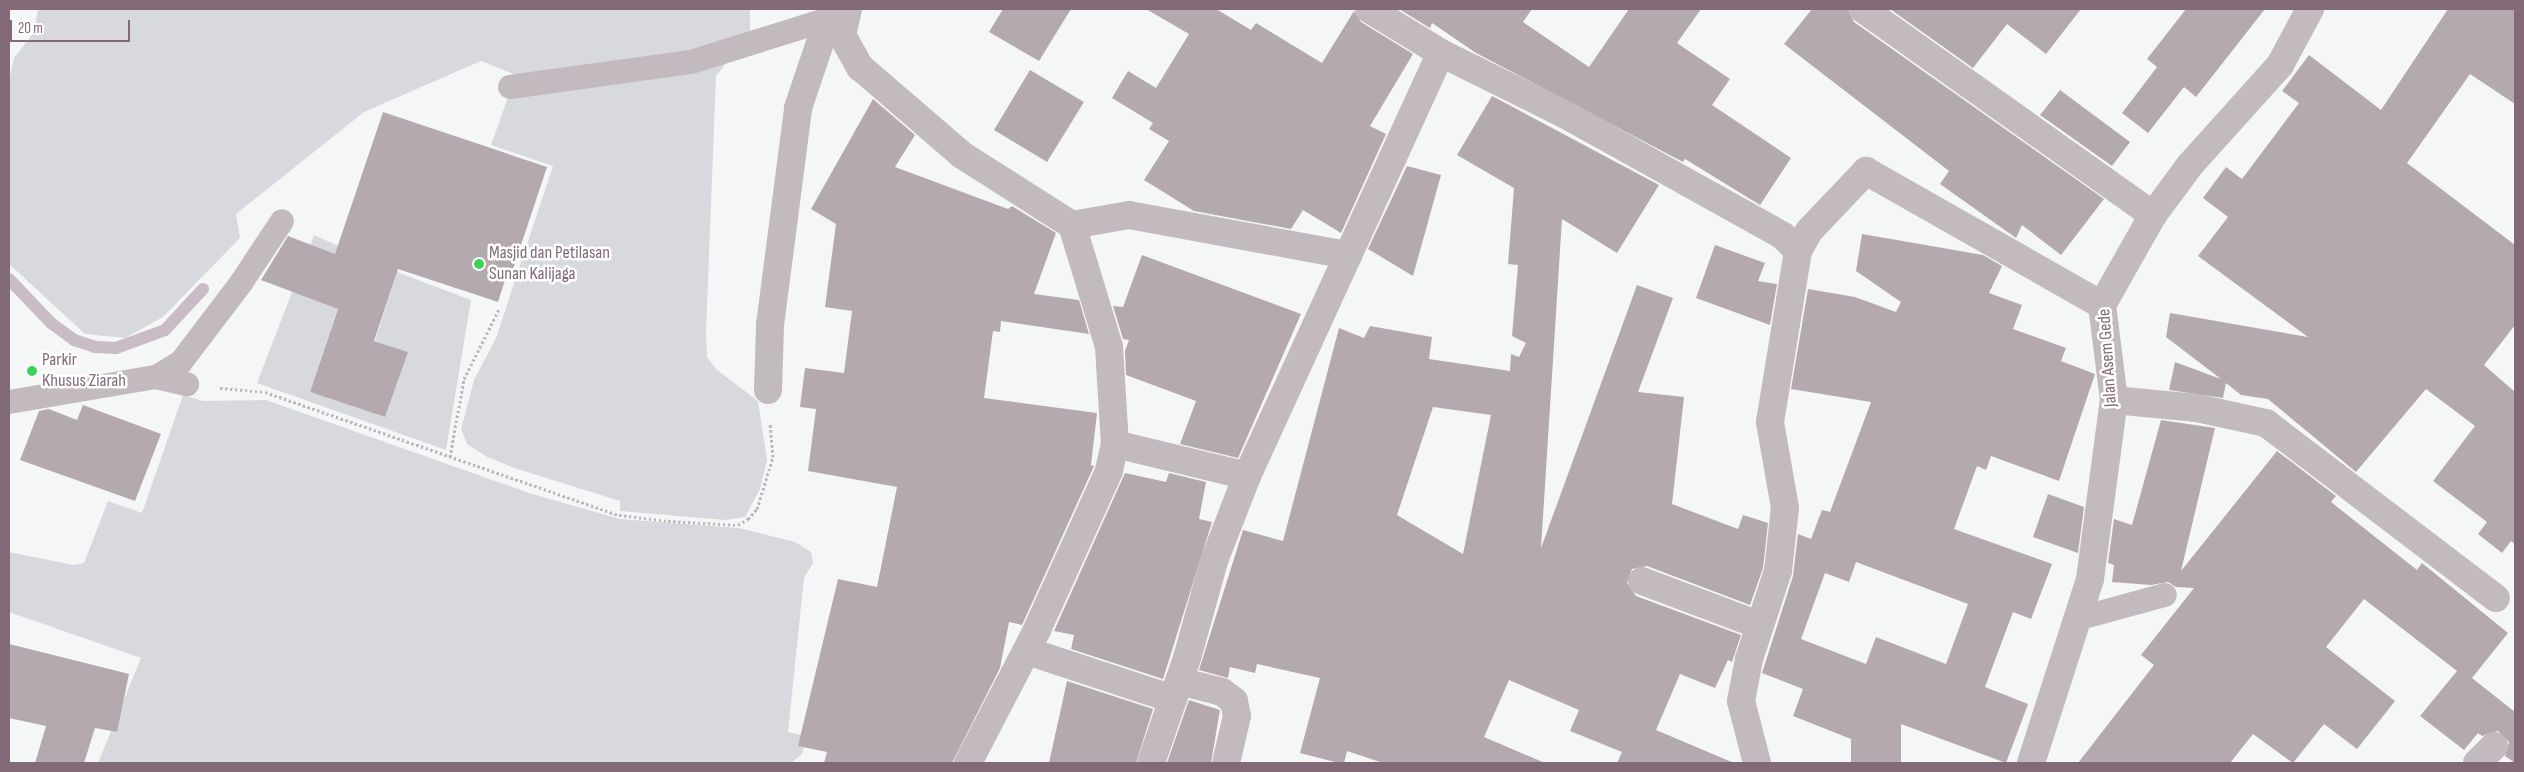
<!DOCTYPE html>
<style>
body{margin:0}
#map{position:relative;width:2524px;height:772px;overflow:hidden;background:#f5f7f7;font-family:"Sofia Sans Condensed",sans-serif}
div>[style]{position:absolute}
.green>*{inset:0;background:#d7d9de}
.stream>*{height:12px;margin:-6px;padding:0 6px;transform-origin:6px;border-radius:6px;background:#c9bcc6}
.building>*{inset:0;background:#b5a9b0}
.path>*{height:3px;margin-top:-1.5px;transform-origin:0;background:repeating-linear-gradient(90deg,#bdb7bb 0 2.5px,transparent 0 5px)}
.service>*{height:24px;margin:-12px;padding:0 12px;transform-origin:12px;border-radius:12px;background:#c2babf}
.minor>*{height:28px;margin:-14px;padding:0 14px;transform-origin:14px;border-radius:14px;background:#c2babf}
.dots>*{width:14px;height:14px;translate:-50% -50%;box-sizing:border-box;border:2px solid #fff;border-radius:50%}
span{translate:-50% -50%;white-space:nowrap;text-align:center;line-height:1.15;-webkit-text-stroke:5px #fff;paint-order:stroke}
.poi-label{font-size:18px;color:#836a79}
.left{translate:0 -50%;text-align:left}
.street-label{font-size:18px;color:#836a79}
.frame{position:absolute;inset:0;border:10px solid #836a79;pointer-events:none}
.scale{position:absolute;left:10px;top:20px;width:120px;height:22px;box-sizing:border-box;border:2px solid #836a79;border-top:0;padding-left:6px;font-size:15px;line-height:18px;white-space:nowrap;color:#836a79;-webkit-text-stroke:4px #fff;paint-order:stroke}
</style>
<div id="map">
<div class="green">
<i style="clip-path:polygon(38px 9px,750px 9px,750px 33px,716px 76px,706px 332px,707px 357px,717px 370px,758px 401px,767px 460px,760px 489px,745px 517px,725px 520px,620px 511px,620px 501px,514px 468px,487px 457px,467px 444px,461px 429px,474px 380px,496px 338px,553px 166px,491px 145px,516px 75px,481px 61px,364px 112px,236px 214px,240px 238px,163px 317px,125px 338px,85px 334px,9px 264px,9px 81px,14px 58px,34px 32px)"></i>
<i style="clip-path:polygon(314px 235px,356px 254px,310px 392px,385px 417px,407px 352px,375px 341px,397px 272px,471px 300px,446px 450px,257px 383px)"></i>
<i style="clip-path:polygon(183px 395px,203px 401px,266px 400px,529px 493px,620px 519px,739px 528px,795px 542px,811px 552px,813px 563px,804px 578px,788px 732px,806px 736px,802px 754px,791px 763px,98px 763px,141px 658px,9px 612px,9px 552px,73px 565px,84px 563px,108px 501px,142px 513px)"></i>
</div>
<div class="stream">
<i style="left:9px;top:279px;width:61px;rotate:46.3deg"></i>
<i style="left:51px;top:323px;width:29px;rotate:36deg"></i>
<i style="left:74px;top:340px;width:22px;rotate:18deg"></i>
<i style="left:95px;top:347px;width:21px;rotate:3deg"></i>
<i style="left:116px;top:348px;width:52px;rotate:-20.2deg"></i>
<i style="left:165px;top:330px;width:56px;rotate:-47.2deg"></i>
</div>
<div class="building">
<i style="clip-path:polygon(1003px 9px,1071px 9px,1039px 61px,989px 32px)"></i>
<i style="clip-path:polygon(1146px 9px,1216px 9px,1251px 30px,1256px 23px,1322px 63px,1354px 11px,1361px 22px,1413px 54px,1370px 126px,1386px 134px,1341px 233px,1303px 210px,1291px 229px,1194px 211px,1144px 180px,1169px 141px,1149px 129px,1153px 123px,1112px 98px,1128px 71px,1156px 88px,1189px 34px)"></i>
<i style="clip-path:polygon(1399px 9px,1532px 9px,1523px 22px,1589px 67px,1629px 9px,1701px 9px,1677px 43px,1730px 79px,1712px 105px,1791px 158px,1760px 205px,1685px 159px,1683px 162px,1476px 53px,1432px 23px,1430px 28px)"></i>
<i style="clip-path:polygon(1812px 9px,1848px 9px,1854px 22px,2104px 199px,2061px 255px,2022px 225px,2016px 238px,1940px 184px,1949px 171px,1784px 44px)"></i>
<i style="clip-path:polygon(1890px 9px,2081px 9px,2046px 54px,2007px 24px,1973px 68px)"></i>
<i style="clip-path:polygon(2186px 9px,2265px 9px,2196px 97px,2184px 87px,2148px 133px,2122px 113px,2157px 67px,2147px 59px)"></i>
<i style="clip-path:polygon(2448px 9px,2515px 9px,2515px 104px,2470px 74px,2407px 163px,2515px 245px,2515px 325px,2484px 365px,2515px 392px,2515px 544px,2511px 541px,2502px 553px,2478px 534px,2487px 522px,2433px 481px,2475px 426px,2426px 389px,2356px 472px,2268px 399px,2241px 395px,2226px 383px,2223px 398px,2169px 390px,2175px 362px,2221px 379px,2166px 337px,2170px 313px,2308px 337px,2198px 256px,2228px 217px,2203px 198px,2226px 167px,2242px 179px,2299px 103px,2282px 91px,2309px 55px,2381px 110px)"></i>
<i style="clip-path:polygon(1030px 70px,1084px 102px,1047px 162px,994px 130px)"></i>
<i style="clip-path:polygon(2060px 90px,2130px 142px,2112px 166px,2040px 115px)"></i>
<i style="clip-path:polygon(evenodd,1492px 96px,1659px 185px,1617px 253px,1562px 219px,1541px 548px,1637px 285px,1673px 298px,1638px 392px,1684px 397px,1672px 504px,1738px 529px,1743px 515px,1768px 523px,1763px 568px,1750px 605px,1647px 566px,1632px 569px,1627px 583px,1636px 596px,1741px 635px,1732px 662px,1728px 660px,1715px 688px,1680px 674px,1656px 730px,1734px 763px,1617px 763px,1622px 752px,1570px 731px,1579px 710px,1509px 680px,1484px 737px,1545px 763px,1383px 763px,1347px 751px,1344px 763px,1339px 763px,1300px 753px,1320px 678px,1257px 664px,1255px 673px,1230px 667px,1228px 678px,1199px 670px,1243px 530px,1283px 541px,1339px 328px,1364px 338px,1370px 326px,1432px 337px,1429px 359px,1510px 371px,1511px 354px,1519px 357px,1526px 343px,1512px 336px,1518px 265px,1508px 264px,1514px 188px,1457px 155px,1492px 96px,1433px 407px,1491px 415px,1463px 554px,1397px 515px,1433px 407px)"></i>
<i style="clip-path:polygon(873px 99px,915px 135px,895px 167px,1008px 209px,1012px 206px,1056px 233px,1034px 294px,1079px 300px,1089px 334px,1001px 321px,1000px 332px,993px 331px,984px 398px,1097px 413px,1091px 465px,1094px 466px,1022px 625px,1009px 622px,1000px 668px,952px 763px,824px 763px,827px 752px,798px 746px,838px 579px,877px 587px,897px 487px,808px 471px,816px 409px,800px 407px,805px 368px,844px 373px,852px 311px,825px 307px,836px 224px,811px 209px)"></i>
<i style="clip-path:polygon(383px 112px,547px 167px,510px 278px,506px 277px,498px 302px,398px 269px,374px 341px,408px 352px,385px 417px,310px 392px,338px 309px,261px 280px,288px 236px,335px 254px)"></i>
<i style="clip-path:polygon(1407px 166px,1441px 175px,1413px 276px,1368px 249px)"></i>
<i style="clip-path:polygon(evenodd,1862px 234px,1983px 255px,2002px 266px,1989px 293px,2022px 305px,2013px 329px,2066px 348px,2061px 361px,2095px 374px,2059px 481px,1991px 456px,1986px 470px,1977px 466px,1954px 529px,2052px 564px,2031px 619px,2013px 612px,1985px 687px,2028px 704px,2006px 763px,1901px 724px,1901px 763px,1851px 763px,1851px 739px,1793px 716px,1803px 689px,1762px 673px,1793px 576px,1798px 534px,1811px 539px,1822px 510px,1830px 512px,1871px 402px,1791px 389px,1808px 289px,1855px 297px,1896px 312px,1901px 302px,1856px 271px,1862px 234px,1856px 562px,1968px 604px,1946px 664px,1876px 637px,1866px 664px,1801px 639px,1825px 573px,1849px 582px,1856px 562px)"></i>
<i style="clip-path:polygon(1715px 245px,1765px 263px,1758px 281px,1777px 284px,1770px 325px,1696px 298px)"></i>
<i style="clip-path:polygon(1142px 255px,1301px 314px,1238px 458px,1180px 444px,1196px 401px,1126px 375px,1125px 351px,1129px 340px,1123px 339px,1113px 306px,1123px 307px)"></i>
<i style="clip-path:polygon(83px 405px,161px 434px,135px 501px,20px 460px,39px 411px,49px 409px,77px 420px)"></i>
<i style="clip-path:polygon(2161px 420px,2215px 428px,2181px 571px,2277px 451px,2336px 496px,2331px 502px,2417px 570px,2422px 563px,2508px 633px,2472px 678px,2515px 712px,2515px 763px,2505px 756px,2509px 742px,2498px 731px,2482px 736px,2478px 733px,2464px 750px,2420px 716px,2457px 671px,2364px 599px,2326px 647px,2395px 701px,2357px 749px,2324px 724px,2293px 763px,2253px 734px,2230px 763px,2078px 763px,2154px 665px,2141px 655px,2194px 588px,2176px 587px,2168px 582px,2151px 585px,2112px 582px,2114px 565px,2108px 563px,2114px 519px,2132px 525px)"></i>
<i style="clip-path:polygon(1125px 473px,1166px 482px,1169px 473px,1206px 482px,1199px 519px,1212px 522px,1163px 679px,1071px 649px,1074px 635px,1054px 631px)"></i>
<i style="clip-path:polygon(2048px 494px,2084px 507px,2078px 553px,2033px 537px)"></i>
<i style="clip-path:polygon(9px 644px,129px 674px,117px 732px,95px 728px,84px 763px,35px 763px,46px 726px,9px 718px)"></i>
<i style="clip-path:polygon(1067px 681px,1153px 709px,1136px 763px,1049px 763px)"></i>
<i style="clip-path:polygon(1189px 700px,1220px 710px,1211px 763px,1167px 763px)"></i>
</div>
<div class="path">
<i style="left:220px;top:388px;width:45px;rotate:5.1deg"></i>
<i style="left:265px;top:392px;width:375px;rotate:19.2deg"></i>
<i style="left:619px;top:515px;width:49px;rotate:7deg"></i>
<i style="left:668px;top:521px;width:70px;rotate:3.3deg"></i>
<i style="left:738px;top:525px;width:12px;rotate:-31deg"></i>
<i style="left:748px;top:519px;width:13px;rotate:-48deg"></i>
<i style="left:757px;top:509px;width:54px;rotate:-72.9deg"></i>
<i style="left:773px;top:457px;width:34px;rotate:-95deg"></i>
<i style="left:450px;top:457px;width:79px;rotate:-79.8deg"></i>
<i style="left:464px;top:379px;width:78px;rotate:-63.4deg"></i>
</div>
<div class="service">
<i style="left:510px;top:87px;width:183px;rotate:-7.9deg"></i>
<i style="left:691px;top:62px;width:144px;rotate:-17.4deg"></i>
<i style="left:156px;top:377px;width:32px;rotate:13deg"></i>
<i style="left:9px;top:402px;width:149px;rotate:-9.7deg"></i>
<i style="left:156px;top:377px;width:29px;rotate:-31deg"></i>
<i style="left:181px;top:362px;width:99px;rotate:-52.8deg"></i>
<i style="left:241px;top:283px;width:74px;rotate:-56.5deg"></i>
<i style="left:2077px;top:619px;width:91px;rotate:-15.3deg"></i>
</div>
<div class="minor">
<i style="left:848px;top:9px;width:27px;rotate:103deg"></i>
<i style="left:842px;top:35px;width:37px;rotate:61deg"></i>
<i style="left:860px;top:67px;width:135px;rotate:40.8deg"></i>
<i style="left:962px;top:155px;width:130px;rotate:32.5deg"></i>
<i style="left:1072px;top:225px;width:127px;rotate:73.1deg"></i>
<i style="left:1109px;top:347px;width:97px;rotate:86.5deg"></i>
<i style="left:1115px;top:444px;width:28px;rotate:103deg"></i>
<i style="left:1109px;top:471px;width:175px;rotate:114.4deg"></i>
<i style="left:1037px;top:630px;width:150px;rotate:117.4deg"></i>
<i style="left:1369px;top:9px;width:84px;rotate:31.4deg"></i>
<i style="left:1441px;top:53px;width:140px;rotate:26.4deg"></i>
<i style="left:1566px;top:115px;width:248px;rotate:29.1deg"></i>
<i style="left:1783px;top:236px;width:21px;rotate:45deg"></i>
<i style="left:1863px;top:9px;width:356px;rotate:35.4deg"></i>
<i style="left:1072px;top:225px;width:58px;rotate:-10deg"></i>
<i style="left:1129px;top:215px;width:223px;rotate:10.4deg"></i>
<i style="left:768px;top:390px;width:65px;rotate:-88.2deg"></i>
<i style="left:770px;top:325px;width:219px;rotate:-82.6deg"></i>
<i style="left:798px;top:108px;width:94px;rotate:-71.4deg"></i>
<i style="left:828px;top:19px;width:17px;rotate:-36deg"></i>
<i style="left:2114px;top:400px;width:83px;rotate:5.5deg"></i>
<i style="left:2197px;top:408px;width:71px;rotate:12.3deg"></i>
<i style="left:2266px;top:423px;width:289px;rotate:37.3deg"></i>
<i style="left:1115px;top:444px;width:136px;rotate:13.6deg"></i>
<i style="left:1642px;top:581px;width:125px;rotate:20.6deg"></i>
<i style="left:1027px;top:651px;width:154px;rotate:18.2deg"></i>
<i style="left:1179px;top:681px;width:44px;rotate:14.3deg"></i>
<i style="left:1222px;top:692px;width:15px;rotate:37deg"></i>
<i style="left:1234px;top:701px;width:15px;rotate:79deg"></i>
<i style="left:1237px;top:716px;width:48px;rotate:103.2deg"></i>
<i style="left:1151px;top:763px;width:111px;rotate:-71.1deg"></i>
<i style="left:1187px;top:658px;width:101px;rotate:-74.4deg"></i>
<i style="left:1214px;top:561px;width:91px;rotate:-68.8deg"></i>
<i style="left:1247px;top:476px;width:465px;rotate:-65.4deg"></i>
<i style="left:1757px;top:763px;width:64px;rotate:-104.5deg"></i>
<i style="left:1741px;top:701px;width:43px;rotate:-79.2deg"></i>
<i style="left:1749px;top:659px;width:93px;rotate:-71.8deg"></i>
<i style="left:1778px;top:571px;width:63px;rotate:-83.7deg"></i>
<i style="left:1785px;top:508px;width:87px;rotate:-99.9deg"></i>
<i style="left:1770px;top:422px;width:173px;rotate:-80.7deg"></i>
<i style="left:1798px;top:251px;width:23px;rotate:-61deg"></i>
<i style="left:1809px;top:231px;width:83px;rotate:-46.5deg"></i>
<i style="left:1866px;top:171px;width:271px;rotate:29.6deg"></i>
<i style="left:2031px;top:763px;width:193px;rotate:-72.2deg"></i>
<i style="left:2090px;top:579px;width:181px;rotate:-82.4deg"></i>
<i style="left:2114px;top:400px;width:96px;rotate:-97.2deg"></i>
<i style="left:2102px;top:305px;width:103px;rotate:-60.5deg"></i>
<i style="left:2153px;top:215px;width:62px;rotate:-53.5deg"></i>
<i style="left:2190px;top:165px;width:135px;rotate:-48deg"></i>
<i style="left:2280px;top:65px;width:64px;rotate:-61.8deg"></i>
<i style="left:2477px;top:763px;width:24px;rotate:-45deg"></i>
</div>
<div class="dots">
<i style="left:479px;top:264px;background:#3bd258"></i>
<i style="left:32px;top:371px;background:#3bd258"></i>
</div>
<div class="poi-label">
<span class="left" style="left:489px;top:264px">Masjid dan Petilasan<br>Sunan Kalijaga</span>
<span class="left" style="left:42px;top:371px">Parkir<br>Khusus Ziarah</span>
</div>
<div class="street-label">
<span style="left:2108px;top:358px;rotate:-94deg">Jalan Asem Gede</span>
</div>
<div class="frame"></div>
<div class="scale">20 m</div>
</div>
